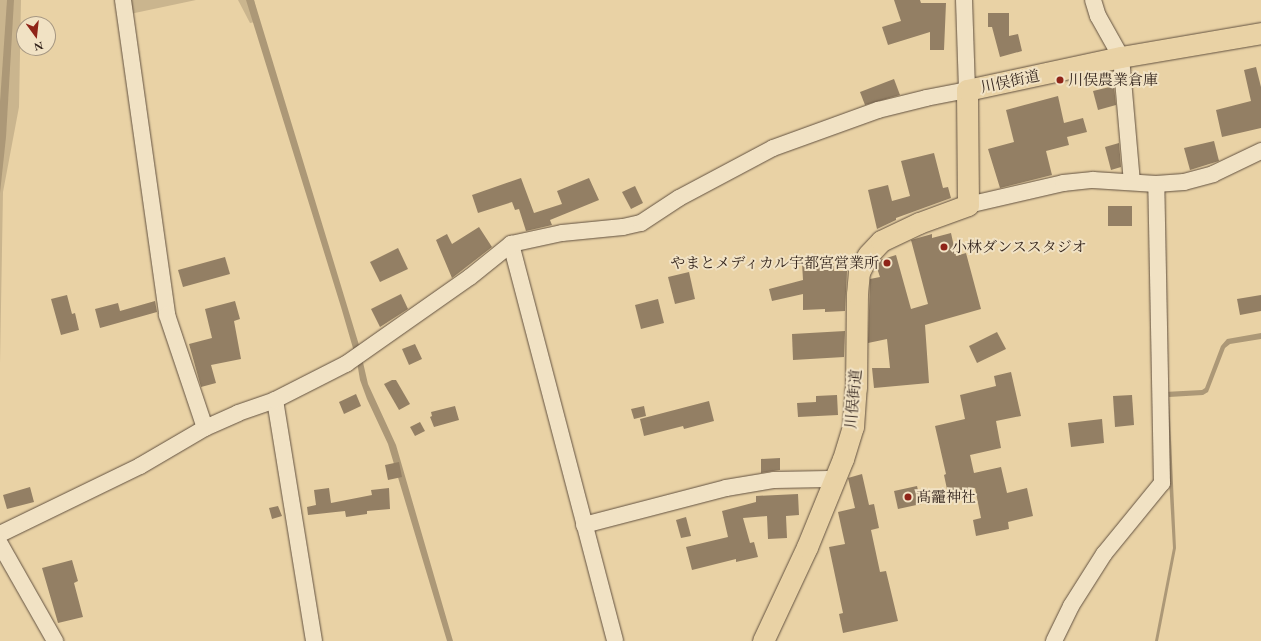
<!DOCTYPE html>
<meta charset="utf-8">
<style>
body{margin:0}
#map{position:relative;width:1261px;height:641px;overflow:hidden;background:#e9d2a5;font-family:"EB Garamond","Noto Serif JP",serif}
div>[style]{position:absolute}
.green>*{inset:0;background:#cab58e}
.water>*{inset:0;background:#ac9877}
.building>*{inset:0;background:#937f64}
.roads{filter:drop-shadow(0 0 1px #625140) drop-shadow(0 0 1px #625140)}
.minor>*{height:16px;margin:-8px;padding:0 8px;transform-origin:8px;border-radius:8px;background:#f1e2c4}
.major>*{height:21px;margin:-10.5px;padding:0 10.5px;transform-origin:10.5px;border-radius:10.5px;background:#e9d2a5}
.dots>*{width:11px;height:11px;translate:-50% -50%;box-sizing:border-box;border:2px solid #f1e2c4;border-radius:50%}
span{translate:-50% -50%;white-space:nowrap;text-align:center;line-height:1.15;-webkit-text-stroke:4px #f1e2c4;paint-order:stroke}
.poi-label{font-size:15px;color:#35261e}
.left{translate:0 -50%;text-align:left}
.right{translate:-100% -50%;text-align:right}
.street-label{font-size:15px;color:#35261e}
.north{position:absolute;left:16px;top:16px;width:40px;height:40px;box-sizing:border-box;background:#f1e2c4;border:1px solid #a69782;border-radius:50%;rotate:165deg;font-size:11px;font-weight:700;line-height:16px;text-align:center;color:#35261e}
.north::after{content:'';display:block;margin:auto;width:14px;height:18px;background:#8f2418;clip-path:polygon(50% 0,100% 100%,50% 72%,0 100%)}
</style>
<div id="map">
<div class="green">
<i style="clip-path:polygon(0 0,21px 0,19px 107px,3px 192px,0 364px)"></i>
<i style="clip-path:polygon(128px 0,196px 0,130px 14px)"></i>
<i style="clip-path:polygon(238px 0,254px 0,259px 21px,250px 23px)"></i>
</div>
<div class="water">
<i style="clip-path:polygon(7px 0,14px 0,6px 137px,0 193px,0 102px)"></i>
<i style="clip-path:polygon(246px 0,254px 0,359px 345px,368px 384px,396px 445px,453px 641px,447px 641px,388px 444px,367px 399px,360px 380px,357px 362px,341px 307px)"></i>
<i style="clip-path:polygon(1261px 333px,1261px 339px,1230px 344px,1225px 348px,1208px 392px,1203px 395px,1169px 397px,1176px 548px,1158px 641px,1155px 641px,1173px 548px,1164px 392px,1202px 390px,1205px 388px,1221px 346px,1227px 339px)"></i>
</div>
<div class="building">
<i style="clip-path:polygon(894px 0,920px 0,921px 3px,946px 3px,944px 50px,930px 50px,930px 32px,888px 45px,882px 27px,901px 21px)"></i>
<i style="clip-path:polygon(988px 13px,1009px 13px,1009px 36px,1018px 34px,1022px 51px,1000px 57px,992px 27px,988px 27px)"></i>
<i style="clip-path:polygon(1256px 67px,1261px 87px,1261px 128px,1222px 137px,1216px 110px,1251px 101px,1244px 70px)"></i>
<i style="clip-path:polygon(894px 79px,900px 95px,865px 105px,860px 92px)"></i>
<i style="clip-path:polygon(1114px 86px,1116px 105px,1098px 110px,1093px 91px)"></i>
<i style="clip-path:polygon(1058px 96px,1064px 123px,1083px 118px,1087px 132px,1067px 137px,1069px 145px,1046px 151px,1052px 175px,1000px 188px,988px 149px,1014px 142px,1006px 110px)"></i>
<i style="clip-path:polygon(1214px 141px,1219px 161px,1190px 170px,1184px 148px)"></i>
<i style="clip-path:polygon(1119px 143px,1121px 167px,1111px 170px,1105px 147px)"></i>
<i style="clip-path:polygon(934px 153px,943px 188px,948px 187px,951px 198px,896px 218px,896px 220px,877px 229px,868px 190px,888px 185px,892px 201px,910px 196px,901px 161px)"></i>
<i style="clip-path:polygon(521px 178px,534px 213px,562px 204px,557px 191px,589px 178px,599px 200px,550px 220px,552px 225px,526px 231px,519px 209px,515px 210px,512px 202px,478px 213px,472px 195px)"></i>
<i style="clip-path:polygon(635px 186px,643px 203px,631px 209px,622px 192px)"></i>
<i style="clip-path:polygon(1108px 206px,1132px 206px,1132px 226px,1108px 226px)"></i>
<i style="clip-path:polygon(479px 227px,492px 247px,452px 278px,436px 240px,447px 234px,452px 244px)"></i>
<i style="clip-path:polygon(951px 233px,956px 256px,966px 253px,981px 309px,925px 325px,929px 383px,874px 388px,872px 368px,890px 368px,887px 339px,868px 343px,870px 279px,880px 277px,876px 265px,880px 260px,896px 255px,911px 309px,928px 304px,911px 240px,932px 234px,932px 238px)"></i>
<i style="clip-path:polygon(398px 248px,408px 269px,380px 282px,370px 262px)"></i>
<i style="clip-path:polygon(225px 257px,230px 274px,183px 287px,178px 270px)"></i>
<i style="clip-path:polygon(817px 262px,817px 264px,834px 263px,834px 271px,847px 271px,845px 311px,825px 312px,825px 309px,803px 310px,803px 294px,772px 301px,769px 289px,803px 280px,802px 263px)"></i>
<i style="clip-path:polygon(689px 272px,695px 299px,675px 304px,668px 277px)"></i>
<i style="clip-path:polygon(401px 294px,408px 309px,380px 327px,371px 309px)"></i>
<i style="clip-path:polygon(67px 295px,72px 314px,75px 313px,79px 330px,61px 335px,51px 299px)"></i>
<i style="clip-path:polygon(1261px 295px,1261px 311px,1240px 315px,1237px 299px)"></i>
<i style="clip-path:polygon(658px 299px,664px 323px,641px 329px,635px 305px)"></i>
<i style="clip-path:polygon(155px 301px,157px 312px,100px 328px,95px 309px,118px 303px,120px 311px)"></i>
<i style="clip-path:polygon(235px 301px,240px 319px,234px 321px,241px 359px,211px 365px,216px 383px,201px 387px,189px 344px,212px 338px,205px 309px)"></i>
<i style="clip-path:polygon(845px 331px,844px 357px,793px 360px,792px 334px)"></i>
<i style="clip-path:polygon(997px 332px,1006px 349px,977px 363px,969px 346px)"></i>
<i style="clip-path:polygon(415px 344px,422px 359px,409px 365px,402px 349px)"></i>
<i style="clip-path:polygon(1011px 372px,1021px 416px,996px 421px,1001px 448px,970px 455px,974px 473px,1001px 467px,1007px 493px,1027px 488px,1033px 516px,1008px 522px,1009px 529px,976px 536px,973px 520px,981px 518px,975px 488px,948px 494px,944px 475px,946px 474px,935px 426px,965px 419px,960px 395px,996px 386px,994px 376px)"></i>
<i style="clip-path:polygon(392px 380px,396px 380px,410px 404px,399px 410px,384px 384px)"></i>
<i style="clip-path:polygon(356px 394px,361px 406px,344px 414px,339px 402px)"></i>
<i style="clip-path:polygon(837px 395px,838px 415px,798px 417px,797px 403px,816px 402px,816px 396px)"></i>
<i style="clip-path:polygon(1132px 395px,1134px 425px,1115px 427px,1113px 396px)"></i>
<i style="clip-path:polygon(709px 401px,714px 421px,684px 429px,683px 426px,644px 436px,640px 419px)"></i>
<i style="clip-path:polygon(455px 406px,459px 420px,434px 427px,430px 417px,432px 416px,431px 412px)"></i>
<i style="clip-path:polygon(644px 406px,646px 416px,634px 419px,631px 409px)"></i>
<i style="clip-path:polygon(1102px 419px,1104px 443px,1071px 447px,1068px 423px)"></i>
<i style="clip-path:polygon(420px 422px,425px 431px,415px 436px,410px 427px)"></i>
<i style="clip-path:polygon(780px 458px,780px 470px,761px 473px,761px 459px)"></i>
<i style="clip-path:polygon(399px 462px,402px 477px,388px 480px,385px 465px)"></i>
<i style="clip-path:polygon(862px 474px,869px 505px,874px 504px,879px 528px,871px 530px,880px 572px,886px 571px,898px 621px,843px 633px,839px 614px,843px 613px,829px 547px,845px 544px,838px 512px,855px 508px,848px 478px)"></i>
<i style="clip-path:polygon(917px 486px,921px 504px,898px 509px,894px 491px)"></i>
<i style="clip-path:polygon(30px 487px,34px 502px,7px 509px,3px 495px)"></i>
<i style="clip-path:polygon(329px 488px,331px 503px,372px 495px,371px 490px,389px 488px,390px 509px,367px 511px,367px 514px,346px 517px,345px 511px,308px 515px,307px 507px,316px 505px,314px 490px)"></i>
<i style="clip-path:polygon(798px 494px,799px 515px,786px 516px,787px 538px,768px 539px,767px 516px,743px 518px,750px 543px,754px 542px,758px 557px,736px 562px,736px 559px,692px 570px,686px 547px,728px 537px,722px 511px,756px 502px,756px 496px)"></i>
<i style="clip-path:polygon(278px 506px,282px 516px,272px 519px,269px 508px)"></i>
<i style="clip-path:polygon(686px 517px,691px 536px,681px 538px,676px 520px)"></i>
<i style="clip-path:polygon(72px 560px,78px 581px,74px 583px,83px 617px,58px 623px,42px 568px)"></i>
</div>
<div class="roads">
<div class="minor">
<i style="left:123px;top:0;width:318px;rotate:82deg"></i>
<i style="left:167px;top:315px;width:119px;rotate:71.4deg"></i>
<i style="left:1093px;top:0;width:17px;rotate:73deg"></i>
<i style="left:1098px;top:16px;width:47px;rotate:60.7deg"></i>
<i style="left:1121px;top:57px;width:125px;rotate:85deg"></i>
<i style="left:968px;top:205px;width:98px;rotate:-13deg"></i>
<i style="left:1063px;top:183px;width:30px;rotate:-6deg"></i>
<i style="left:1093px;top:180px;width:63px;rotate:3.6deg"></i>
<i style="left:1156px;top:184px;width:28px;rotate:-4deg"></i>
<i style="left:1184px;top:182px;width:30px;rotate:-15deg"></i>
<i style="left:1213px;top:174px;width:53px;rotate:-25.6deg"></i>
<i style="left:511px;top:244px;width:410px;rotate:75.3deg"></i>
<i style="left:275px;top:400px;width:244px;rotate:80.8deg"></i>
<i style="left:584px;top:525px;width:147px;rotate:-14.6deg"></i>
<i style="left:726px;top:488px;width:49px;rotate:-9.5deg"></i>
<i style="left:774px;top:480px;width:55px;rotate:-1deg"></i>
<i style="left:829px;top:479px;width:5px;rotate:22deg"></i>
<i style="left:0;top:534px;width:156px;rotate:-25.9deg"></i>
<i style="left:140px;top:466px;width:75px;rotate:-30.3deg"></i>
<i style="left:205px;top:428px;width:36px;rotate:-24deg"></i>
<i style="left:238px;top:413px;width:39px;rotate:-19deg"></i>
<i style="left:275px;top:400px;width:80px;rotate:-26.9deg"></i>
<i style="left:346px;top:364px;width:151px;rotate:-35.1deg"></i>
<i style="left:470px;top:277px;width:53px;rotate:-38.8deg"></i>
<i style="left:511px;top:244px;width:52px;rotate:-12.2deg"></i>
<i style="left:562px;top:233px;width:61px;rotate:-5.6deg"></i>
<i style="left:623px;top:227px;width:18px;rotate:-13deg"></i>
<i style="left:641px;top:223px;width:45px;rotate:-33.3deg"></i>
<i style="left:679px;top:198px;width:106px;rotate:-28deg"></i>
<i style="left:773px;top:148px;width:112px;rotate:-19.9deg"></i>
<i style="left:878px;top:110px;width:49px;rotate:-14deg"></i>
<i style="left:926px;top:98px;width:42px;rotate:-11deg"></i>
<i style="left:967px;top:90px;width:90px;rotate:-91.9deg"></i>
<i style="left:0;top:544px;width:112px;rotate:60.4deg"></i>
<i style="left:1054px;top:641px;width:39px;rotate:-64deg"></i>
<i style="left:1071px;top:606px;width:62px;rotate:-57.6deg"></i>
<i style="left:1104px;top:554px;width:92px;rotate:-50.8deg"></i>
<i style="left:1162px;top:483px;width:299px;rotate:-91.1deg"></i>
</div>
<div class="major">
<i style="left:763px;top:641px;width:104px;rotate:-64.9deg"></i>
<i style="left:807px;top:547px;width:95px;rotate:-67.8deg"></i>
<i style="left:843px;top:459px;width:34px;rotate:-73deg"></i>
<i style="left:853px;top:427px;width:39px;rotate:-86deg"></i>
<i style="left:856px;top:388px;width:94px;rotate:-89.4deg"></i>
<i style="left:857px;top:294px;width:22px;rotate:-85deg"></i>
<i style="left:859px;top:272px;width:19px;rotate:-62deg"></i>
<i style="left:868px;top:255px;width:19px;rotate:-47deg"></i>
<i style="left:881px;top:241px;width:42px;rotate:-25.3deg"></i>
<i style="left:919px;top:223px;width:52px;rotate:-20.2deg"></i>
<i style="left:968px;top:205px;width:115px;rotate:-90.5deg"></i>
<i style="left:967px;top:90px;width:157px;rotate:-12.1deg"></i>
<i style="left:1121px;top:57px;width:142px;rotate:-9.7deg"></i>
</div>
</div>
<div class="dots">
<i style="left:1060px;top:80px;background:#8f2418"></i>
<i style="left:944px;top:247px;background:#8f2418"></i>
<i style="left:887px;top:263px;background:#8f2418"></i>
<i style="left:908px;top:497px;background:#8f2418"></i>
</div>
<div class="poi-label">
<span class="left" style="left:1068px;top:80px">川俣農業倉庫</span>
<span class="left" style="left:952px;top:247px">小林ダンススタジオ</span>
<span class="right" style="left:879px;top:263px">やまとメディカル宇都宮営業所</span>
<span class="left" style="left:916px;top:497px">髙靇神社</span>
</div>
<div class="street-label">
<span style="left:1010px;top:81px;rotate:-12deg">川俣街道</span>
<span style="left:853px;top:399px;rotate:-85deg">川俣街道</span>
</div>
<div class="north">N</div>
</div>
